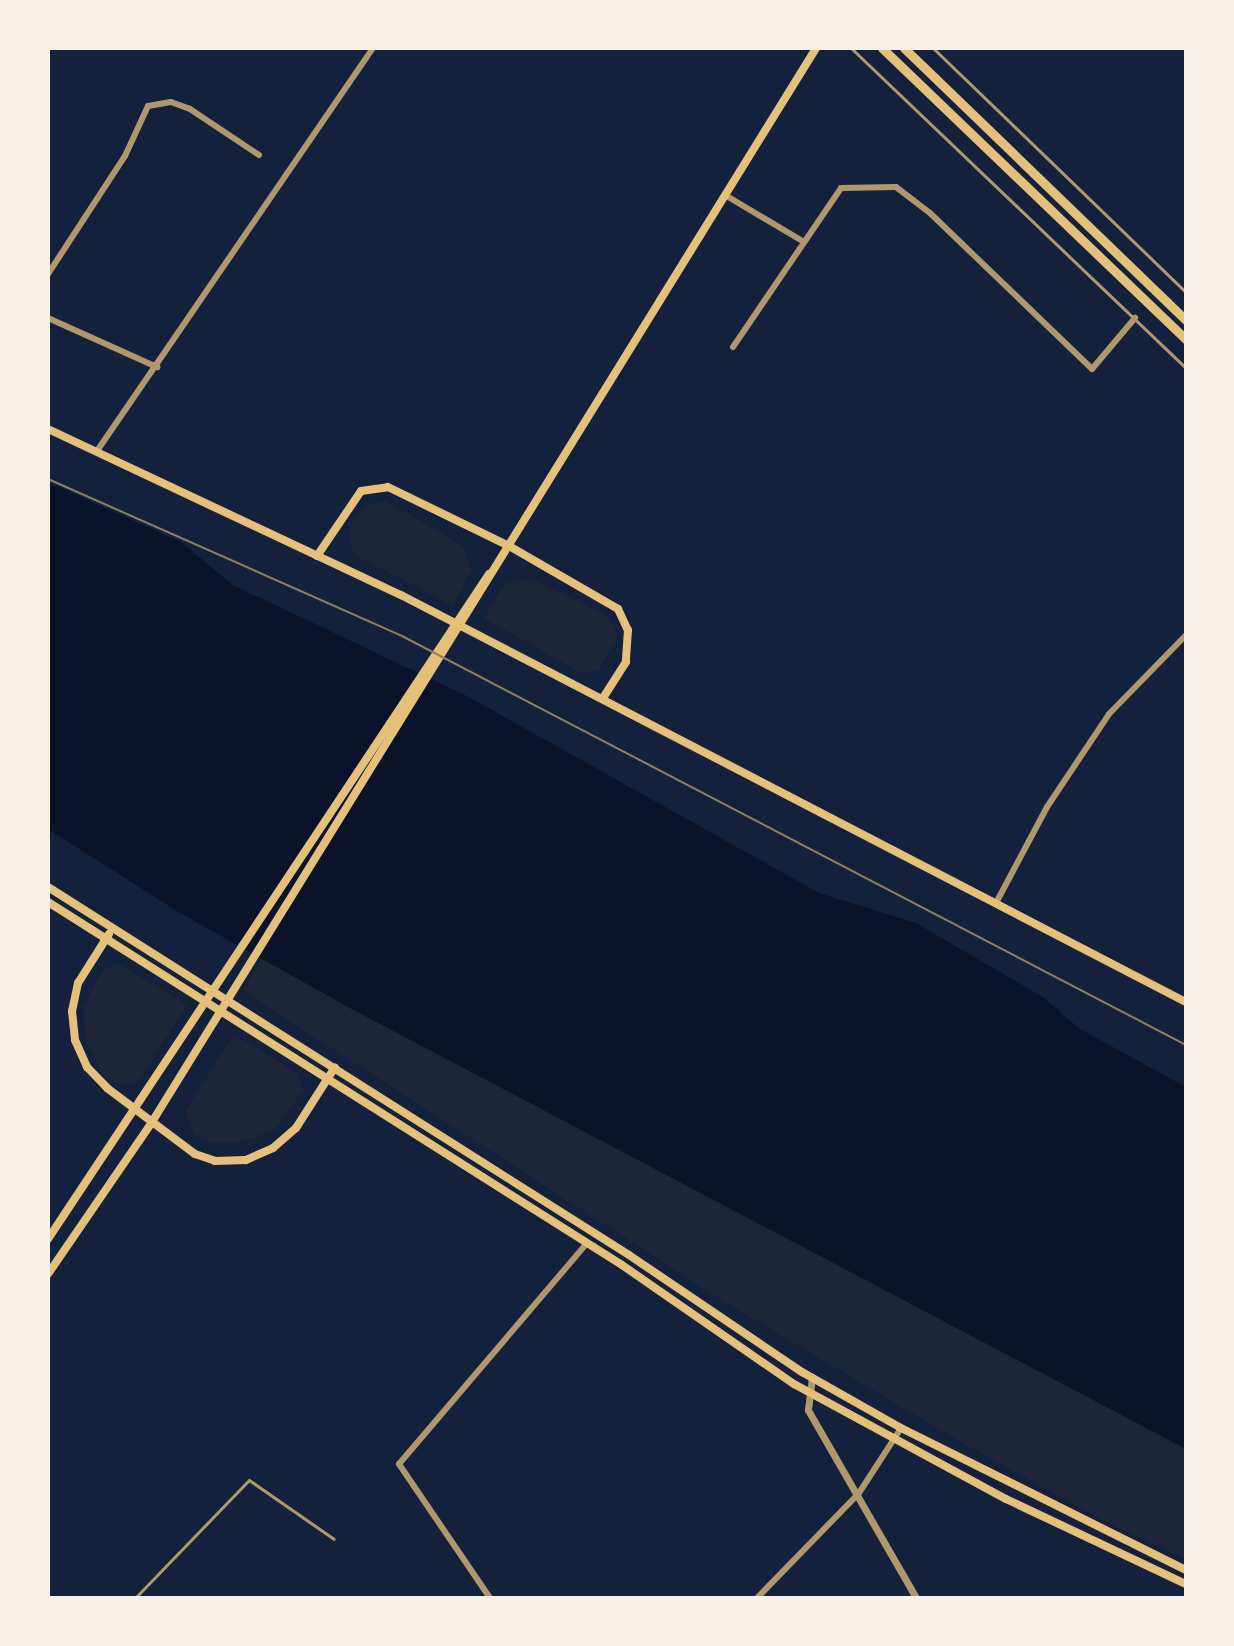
<!DOCTYPE html>
<style>
body{margin:0}
#map{position:relative;width:1234px;height:1646px;overflow:hidden;background:#14213d;font-family:"Work Sans",sans-serif}
div>[style]{position:absolute}
.green>*{inset:0;background:#1d2539}
.water>*{inset:0;background:#0b132b}
.service>*{height:3px;margin:-1.5px;padding:0 1.5px;transform-origin:1.5px;border-radius:1.5px;background:#b1986c}
.minor>*{height:6px;margin:-3px;padding:0 3px;transform-origin:3px;border-radius:3px;background:#b1986c}
.tertiary>*{height:7px;margin:-3.5px;padding:0 3.5px;transform-origin:3.5px;border-radius:3.5px;background:#b1986c}
.secondary>*{height:8px;margin:-4px;padding:0 4px;transform-origin:4px;border-radius:4px;background:#e5c07b}
.primary>*{height:9px;margin:-4.5px;padding:0 4.5px;transform-origin:4.5px;border-radius:4.5px;background:#e5c07b}
.tram>*{height:2px;margin:-1px;padding:0 1px;transform-origin:1px;border-radius:1px;background:#918062}
span{translate:-50% -50%;white-space:nowrap;text-align:center;line-height:1.15;-webkit-text-stroke:8px #f6f1e7;paint-order:stroke}
.frame{position:absolute;inset:0;border:50px solid #f6f1e7;pointer-events:none}
</style>
<div id="map">
<div class="green">
<i style="clip-path:polygon(386px 501px,463px 546px,471px 569px,453px 606px,355px 555px,348px 537px,354px 519px,365px 505px)"></i>
<i style="clip-path:polygon(530px 578px,609px 617px,618px 637px,599px 669px,581px 673px,484px 618px,506px 583px)"></i>
<i style="clip-path:polygon(262px 959px,1186px 1449px,1186px 1559px,1104px 1521px,961px 1442px,725px 1302px,243px 991px)"></i>
<i style="clip-path:polygon(117px 963px,187px 1005px,138px 1082px,130px 1085px,105px 1079px,86px 1041px,83px 1007px,103px 970px)"></i>
<i style="clip-path:polygon(234px 1034px,298px 1074px,303px 1090px,276px 1129px,245px 1141px,211px 1142px,195px 1135px,185px 1112px)"></i>
</div>
<div class="water">
<i style="clip-path:polygon(48px 482px,181px 542px,233px 585px,467px 696px,819px 893px,916px 923px,1043px 997px,1080px 1029px,1186px 1087px,1186px 1449px,346px 1006px,180px 913px,48px 829px)"></i>
</div>
<div class="service">
<i style="left:851px;top:48px;width:463px;rotate:43.7deg"></i>
<i style="left:933px;top:48px;width:351px;rotate:44deg"></i>
<i style="left:135px;top:1598px;width:164px;rotate:-46deg"></i>
<i style="left:249px;top:1480px;width:103px;rotate:34.8deg"></i>
</div>
<div class="minor">
<i style="left:725px;top:195px;width:92px;rotate:30.7deg"></i>
<i style="left:48px;top:274px;width:141px;rotate:-56.9deg"></i>
<i style="left:125px;top:156px;width:55px;rotate:-65.3deg"></i>
<i style="left:148px;top:106px;width:23px;rotate:-10deg"></i>
<i style="left:171px;top:102px;width:20px;rotate:20deg"></i>
<i style="left:190px;top:109px;width:83px;rotate:33.7deg"></i>
<i style="left:48px;top:318px;width:120px;rotate:24.2deg"></i>
<i style="left:733px;top:347px;width:192px;rotate:-55.8deg"></i>
<i style="left:841px;top:188px;width:55px;rotate:-1deg"></i>
<i style="left:896px;top:187px;width:43px;rotate:37.4deg"></i>
<i style="left:930px;top:213px;width:225px;rotate:43.9deg"></i>
<i style="left:1092px;top:369px;width:67px;rotate:-49.9deg"></i>
<i style="left:97px;top:451px;width:488px;rotate:-55.6deg"></i>
<i style="left:996px;top:903px;width:109px;rotate:-62deg"></i>
<i style="left:1047px;top:807px;width:112px;rotate:-56.3deg"></i>
<i style="left:1109px;top:714px;width:110px;rotate:-45.7deg"></i>
<i style="left:490px;top:1598px;width:162px;rotate:-124.2deg"></i>
<i style="left:399px;top:1464px;width:290px;rotate:-49.6deg"></i>
<i style="left:757px;top:1598px;width:146px;rotate:-45.8deg"></i>
<i style="left:859px;top:1493px;width:77px;rotate:-57.1deg"></i>
</div>
<div class="tertiary">
<i style="left:812px;top:1377px;width:33px;rotate:97deg"></i>
<i style="left:808px;top:1410px;width:217px;rotate:60.1deg"></i>
</div>
<div class="secondary">
<i style="left:48px;top:429px;width:390px;rotate:25.2deg"></i>
<i style="left:401px;top:595px;width:884px;rotate:27.41deg"></i>
<i style="left:317px;top:556px;width:78px;rotate:-55.9deg"></i>
<i style="left:361px;top:491px;width:27px;rotate:-8deg"></i>
<i style="left:388px;top:487px;width:135px;rotate:26deg"></i>
<i style="left:509px;top:546px;width:126px;rotate:30deg"></i>
<i style="left:618px;top:609px;width:23px;rotate:65deg"></i>
<i style="left:628px;top:630px;width:32px;rotate:94deg"></i>
<i style="left:626px;top:662px;width:43px;rotate:122.6deg"></i>
<i style="left:48px;top:887px;width:688px;rotate:32.35deg"></i>
<i style="left:629px;top:1255px;width:209px;rotate:34.1deg"></i>
<i style="left:802px;top:1372px;width:114px;rotate:29.5deg"></i>
<i style="left:901px;top:1428px;width:318px;rotate:26.5deg"></i>
<i style="left:48px;top:902px;width:679px;rotate:32.31deg"></i>
<i style="left:622px;top:1265px;width:209px;rotate:34.7deg"></i>
<i style="left:794px;top:1384px;width:241px;rotate:28.5deg"></i>
<i style="left:1006px;top:1499px;width:199px;rotate:25.3deg"></i>
<i style="left:109px;top:934px;width:58px;rotate:122.3deg"></i>
<i style="left:78px;top:983px;width:29px;rotate:102deg"></i>
<i style="left:72px;top:1011px;width:29px;rotate:84deg"></i>
<i style="left:75px;top:1040px;width:30px;rotate:66deg"></i>
<i style="left:87px;top:1067px;width:29px;rotate:46deg"></i>
<i style="left:107px;top:1088px;width:110px;rotate:36.9deg"></i>
<i style="left:195px;top:1154px;width:21px;rotate:19deg"></i>
<i style="left:215px;top:1161px;width:31px;rotate:-2deg"></i>
<i style="left:246px;top:1160px;width:30px;rotate:-24deg"></i>
<i style="left:273px;top:1148px;width:30px;rotate:-41deg"></i>
<i style="left:296px;top:1128px;width:72px;rotate:-57.4deg"></i>
<i style="left:48px;top:1239px;width:798px;rotate:-56.45deg"></i>
<i style="left:48px;top:1274px;width:184px;rotate:-55.6deg"></i>
<i style="left:152px;top:1122px;width:1263px;rotate:-58.27deg"></i>
</div>
<div class="primary">
<i style="left:882px;top:48px;width:422px;rotate:43.8deg"></i>
<i style="left:904px;top:48px;width:392px;rotate:44deg"></i>
</div>
<div class="tram">
<i style="left:48px;top:479px;width:387px;rotate:23.9deg"></i>
<i style="left:402px;top:636px;width:884px;rotate:27.55deg"></i>
</div>
<div class="frame"></div>
</div>
